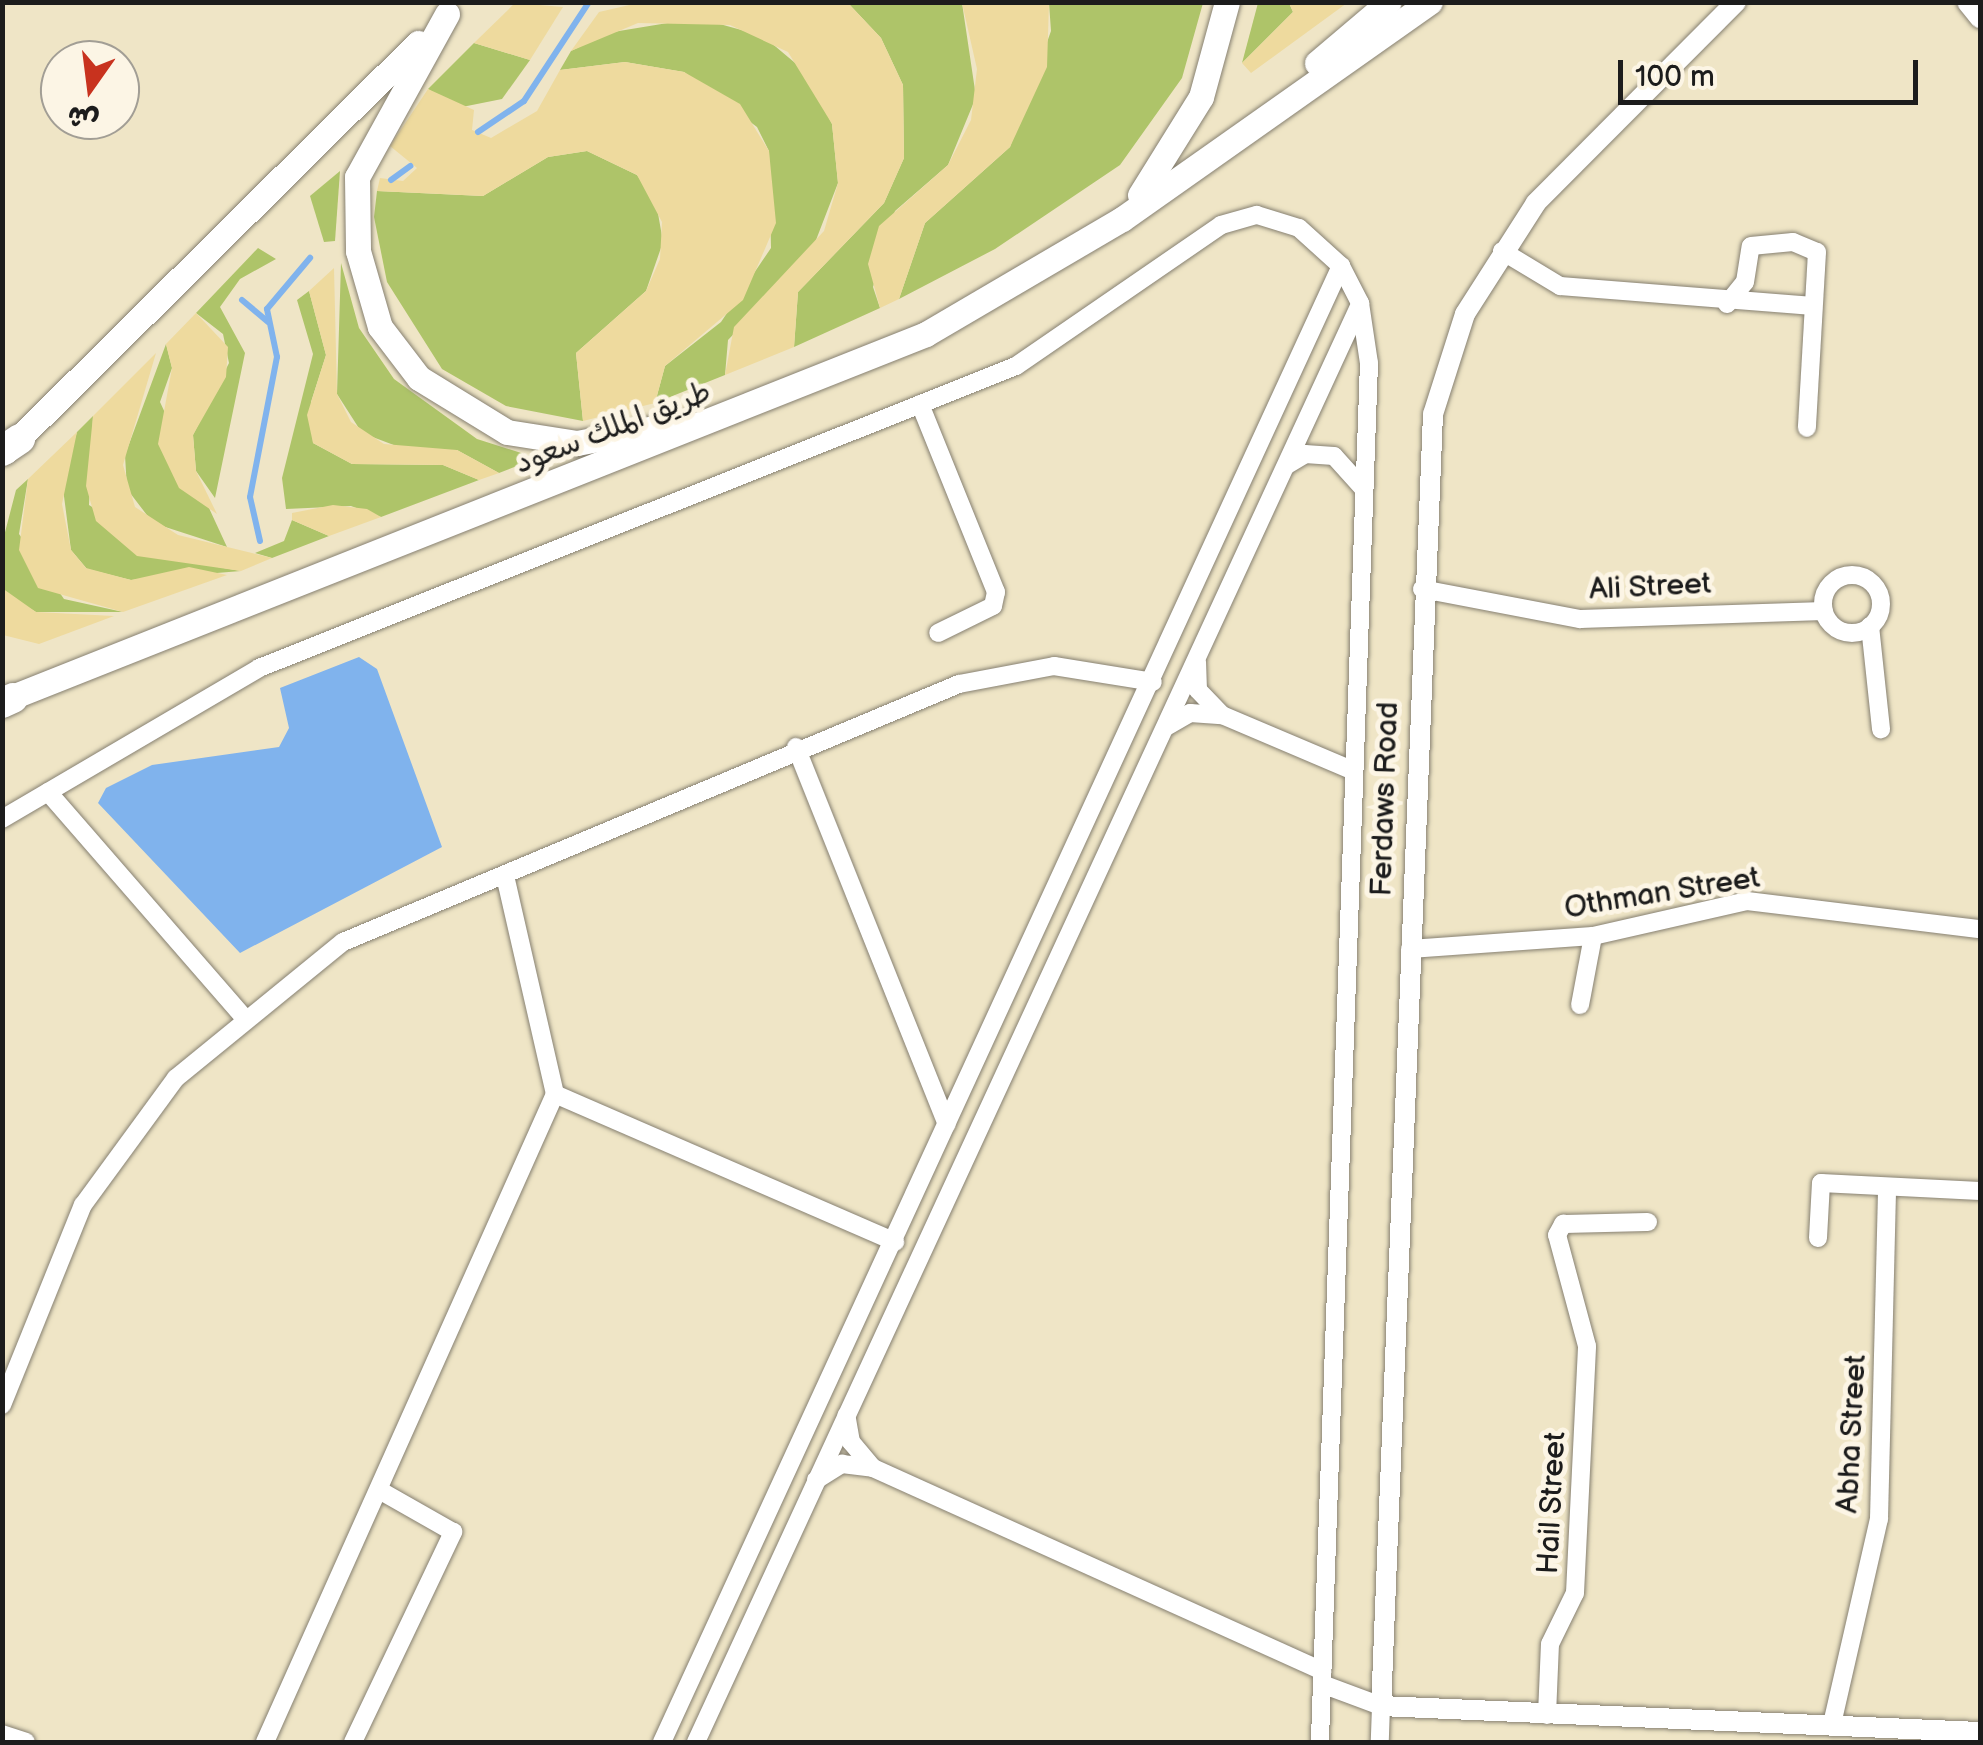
<!DOCTYPE html>
<meta charset="utf-8">
<style>
body{margin:0}
#map{position:relative;width:1983px;height:1745px;overflow:hidden;background:#efe5c6;font-family:"Balsamiq Sans","Playpen Sans Arabic",sans-serif}
div>[style]{position:absolute}
.green>*{inset:0;background:#aec469}
.sand>*{inset:0;background:#eeda9e}
.water>*{inset:0;background:#80b3ed}
.stream>*{height:6px;margin:-3px;padding:0 3px;transform-origin:3px;border-radius:3px;background:#80b3ed}
.roads{filter:drop-shadow(0 0 2px #868071) drop-shadow(0 0 2px #868071)}
.minor>*{height:18px;margin:-9px;padding:0 9px;transform-origin:9px;border-radius:9px;background:#fff}
.minor>.ring{margin:-9px;padding:0;box-sizing:content-box;background:none;border:18px solid #fff;border-radius:50%}
.tertiary>*{height:20px;margin:-10px;padding:0 10px;transform-origin:10px;border-radius:10px;background:#fff}
.primary>*{height:25px;margin:-12.5px;padding:0 12.5px;transform-origin:12.5px;border-radius:12.5px;background:#fff}
.motorway>*{height:30px;margin:-15px;padding:0 15px;transform-origin:15px;border-radius:15px;background:#fff}
span{translate:-50% -50%;white-space:nowrap;text-align:center;line-height:1.15;-webkit-text-stroke:10px #fcf5e5;paint-order:stroke}
.street-label{font-size:30px;color:#1c1c1c}
.frame{position:absolute;inset:0;border:5px solid #1c1c1c;pointer-events:none}
.north{position:absolute;left:40px;top:40px;width:100px;height:100px;box-sizing:border-box;background:#fcf5e5;border:2px solid #a29e95;border-radius:50%;rotate:194deg;font-size:28px;font-weight:700;line-height:40px;text-align:center;color:#1c1c1c}
.north::after{content:'';display:block;margin:auto;width:35px;height:45px;background:#c8321e;clip-path:polygon(50% 0,100% 100%,50% 72%,0 100%)}
.scale{position:absolute;left:1618px;top:60px;width:300px;height:45px;box-sizing:border-box;border:5px solid #1c1c1c;border-top:0;padding-left:12px;font-size:30px;line-height:35px;white-space:nowrap;color:#1c1c1c;-webkit-text-stroke:8px #fcf5e5;paint-order:stroke}
</style>
<div id="map">
<div class="green">
<i style="clip-path:polygon(848px 3px,962px 3px,976px 97px,948px 165px,895px 211px,873px 287px,880px 308px,794px 347px,798px 292px,884px 203px,904px 158px,903px 85px,881px 38px)"></i>
<i style="clip-path:polygon(1049px 3px,1203px 3px,1182px 78px,1120px 165px,995px 249px,899px 299px,925px 223px,1010px 147px,1051px 31px)"></i>
<i style="clip-path:polygon(1258px 3px,1289px 3px,1293px 12px,1242px 63px)"></i>
<i style="clip-path:polygon(698px 18px,763px 36px,807px 73px,832px 124px,838px 183px,811px 253px,728px 340px,725px 375px,655px 403px,665px 366px,721px 322px,771px 248px,769px 151px,757px 127px,684px 72px,625px 62px,560px 70px,571px 51px,607px 33px)"></i>
<i style="clip-path:polygon(474px 43px,530px 60px,502px 99px,457px 108px,428px 89px)"></i>
<i style="clip-path:polygon(587px 151px,637px 175px,656px 202px,663px 242px,646px 291px,576px 353px,583px 421px,506px 406px,442px 369px,387px 282px,374px 217px,377px 191px,483px 196px,548px 157px)"></i>
<i style="clip-path:polygon(340px 171px,335px 241px,324px 242px,310px 196px)"></i>
<i style="clip-path:polygon(258px 248px,276px 259px,240px 279px,220px 307px,245px 353px,215px 498px,196px 471px,193px 435px,229px 363px,223px 334px,196px 313px)"></i>
<i style="clip-path:polygon(341px 263px,359px 328px,394px 379px,477px 439px,537px 458px,499px 473px,457px 450px,407px 450px,362px 433px,337px 394px)"></i>
<i style="clip-path:polygon(309px 291px,326px 355px,311px 402px,313px 443px,352px 464px,443px 465px,479px 480px,381px 517px,351px 506px,286px 509px,282px 478px,313px 354px,297px 300px)"></i>
<i style="clip-path:polygon(166px 344px,172px 368px,160px 402px,227px 547px,153px 523px,127px 489px,125px 455px)"></i>
<i style="clip-path:polygon(93px 416px,89px 505px,177px 560px,241px 571px,131px 580px,87px 569px,71px 550px,62px 481px,77px 432px)"></i>
<i style="clip-path:polygon(28px 479px,19px 534px,64px 599px,123px 612px,36px 612px,5px 594px,3px 540px,16px 490px)"></i>
<i style="clip-path:polygon(292px 520px,329px 536px,272px 558px,255px 553px,284px 541px)"></i>
</div>
<div class="sand">
<i style="clip-path:polygon(515px 3px,563px 7px,530px 60px,474px 43px)"></i>
<i style="clip-path:polygon(638px 3px,848px 3px,881px 38px,903px 85px,904px 158px,884px 203px,798px 292px,794px 347px,725px 375px,734px 327px,824px 231px,838px 183px,832px 124px,788px 52px,730px 25px,638px 23px,571px 51px,599px 12px)"></i>
<i style="clip-path:polygon(962px 3px,1049px 3px,1047px 67px,1010px 147px,925px 223px,899px 299px,880px 308px,868px 264px,879px 226px,948px 165px,971px 120px,977px 69px)"></i>
<i style="clip-path:polygon(1289px 3px,1347px 3px,1251px 73px,1242px 63px,1293px 12px)"></i>
<i style="clip-path:polygon(625px 62px,684px 72px,740px 104px,769px 151px,776px 223px,743px 300px,665px 366px,655px 403px,583px 421px,576px 353px,646px 291px,660px 259px,662px 222px,637px 175px,587px 151px,548px 157px,483px 196px,377px 191px,380px 178px,403px 181px,417px 168px,390px 146px,428px 89px,474px 110px,472px 130px,491px 138px,537px 111px,560px 70px)"></i>
<i style="clip-path:polygon(334px 268px,337px 394px,351px 422px,384px 444px,457px 450px,499px 473px,479px 480px,443px 465px,352px 464px,313px 443px,307px 415px,326px 355px,309px 291px)"></i>
<i style="clip-path:polygon(196px 313px,228px 347px,226px 377px,193px 435px,196px 471px,217px 514px,179px 488px,158px 444px,172px 368px,166px 344px)"></i>
<i style="clip-path:polygon(156px 353px,123px 465px,135px 507px,178px 535px,272px 558px,241px 571px,137px 556px,96px 521px,86px 486px,93px 416px)"></i>
<i style="clip-path:polygon(77px 432px,62px 504px,71px 550px,86px 568px,131px 580px,189px 567px,227px 575px,123px 612px,38px 588px,19px 550px,28px 479px)"></i>
<i style="clip-path:polygon(333px 505px,367px 509px,381px 517px,329px 536px,292px 520px,292px 513px)"></i>
<i style="clip-path:polygon(2px 588px,36px 612px,114px 616px,39px 644px,3px 635px)"></i>
</div>
<div class="water">
<i style="clip-path:polygon(359px 657px,377px 669px,442px 847px,240px 953px,98px 803px,106px 788px,152px 765px,279px 747px,289px 728px,280px 688px)"></i>
</div>
<div class="stream">
<i style="left:478px;top:132px;width:55px;rotate:-34deg"></i>
<i style="left:524px;top:101px;width:118px;rotate:-56.7deg"></i>
<i style="left:391px;top:180px;width:24px;rotate:-36deg"></i>
<i style="left:242px;top:300px;width:34px;rotate:40deg"></i>
<i style="left:260px;top:541px;width:45px;rotate:-102.8deg"></i>
<i style="left:250px;top:497px;width:143px;rotate:-79.1deg"></i>
<i style="left:277px;top:357px;width:49px;rotate:-101.8deg"></i>
<i style="left:267px;top:309px;width:67px;rotate:-49.9deg"></i>
</div>
<div class="roads">
<div class="minor">
<i style="left:1502px;top:251px;width:68px;rotate:31.1deg"></i>
<i style="left:1560px;top:286px;width:254px;rotate:4.5deg"></i>
<i style="left:1727px;top:304px;width:28px;rotate:-51deg"></i>
<i style="left:1745px;top:282px;width:36px;rotate:-81deg"></i>
<i style="left:1751px;top:246px;width:42px;rotate:-5.4deg"></i>
<i style="left:1793px;top:242px;width:26px;rotate:23deg"></i>
<i style="left:1817px;top:252px;width:176px;rotate:93.3deg"></i>
<i style="left:920px;top:404px;width:203px;rotate:68deg"></i>
<i style="left:996px;top:592px;width:14px;rotate:102deg"></i>
<i style="left:993px;top:606px;width:61px;rotate:153.9deg"></i>
<i style="left:1287px;top:465px;width:21px;rotate:-31deg"></i>
<i style="left:1305px;top:454px;width:29px;rotate:4deg"></i>
<i style="left:1334px;top:456px;width:42px;rotate:47.9deg"></i>
<i class="ring" style="left:1823px;top:575px;width:40px;height:40px"></i>
<i style="left:1422px;top:589px;width:161px;rotate:10.8deg"></i>
<i style="left:1580px;top:619px;width:244px;rotate:-1.9deg"></i>
<i style="left:1870px;top:626px;width:104px;rotate:83.9deg"></i>
<i style="left:1222px;top:715px;width:143px;rotate:23deg"></i>
<i style="left:1166px;top:727px;width:28px;rotate:-30deg"></i>
<i style="left:1190px;top:713px;width:32px;rotate:4deg"></i>
<i style="left:1222px;top:715px;width:35px;rotate:-134deg"></i>
<i style="left:1198px;top:690px;width:28px;rotate:-92deg"></i>
<i style="left:796px;top:747px;width:406px;rotate:68.2deg"></i>
<i style="left:48px;top:792px;width:297px;rotate:49deg"></i>
<i style="left:2px;top:819px;width:298px;rotate:-30.4deg"></i>
<i style="left:259px;top:668px;width:815px;rotate:-21.75deg"></i>
<i style="left:1016px;top:366px;width:249px;rotate:-34.5deg"></i>
<i style="left:1221px;top:225px;width:37px;rotate:-16deg"></i>
<i style="left:1257px;top:215px;width:44px;rotate:17.2deg"></i>
<i style="left:1299px;top:228px;width:57px;rotate:42.1deg"></i>
<i style="left:1341px;top:266px;width:42px;rotate:62.8deg"></i>
<i style="left:1360px;top:303px;width:61px;rotate:81.5deg"></i>
<i style="left:1369px;top:363px;width:1380px;rotate:92.04deg"></i>
<i style="left:1410px;top:949px;width:183px;rotate:-4.1deg"></i>
<i style="left:1593px;top:936px;width:158px;rotate:-12.8deg"></i>
<i style="left:1747px;top:901px;width:235px;rotate:6.9deg"></i>
<i style="left:1580px;top:1005px;width:70px;rotate:-79.3deg"></i>
<i style="left:555px;top:1094px;width:371px;rotate:23.5deg"></i>
<i style="left:1818px;top:1238px;width:55px;rotate:-86.9deg"></i>
<i style="left:1821px;top:1183px;width:159px;rotate:2.9deg"></i>
<i style="left:2px;top:1405px;width:216px;rotate:-68deg"></i>
<i style="left:83px;top:1205px;width:157px;rotate:-53.8deg"></i>
<i style="left:176px;top:1078px;width:215px;rotate:-39.2deg"></i>
<i style="left:343px;top:942px;width:668px;rotate:-22.73deg"></i>
<i style="left:959px;top:684px;width:97px;rotate:-10.7deg"></i>
<i style="left:1054px;top:666px;width:100px;rotate:9.2deg"></i>
<i style="left:873px;top:1468px;width:493px;rotate:24.3deg"></i>
<i style="left:816px;top:1480px;width:31px;rotate:-32deg"></i>
<i style="left:842px;top:1464px;width:31px;rotate:7deg"></i>
<i style="left:873px;top:1468px;width:34px;rotate:-130deg"></i>
<i style="left:851px;top:1442px;width:27px;rotate:-100deg"></i>
<i style="left:1322px;top:1684px;width:63px;rotate:20.4deg"></i>
<i style="left:1381px;top:1706px;width:36px;rotate:92deg"></i>
<i style="left:1547px;top:1715px;width:71px;rotate:-87.6deg"></i>
<i style="left:1550px;top:1644px;width:57px;rotate:-63.9deg"></i>
<i style="left:1575px;top:1593px;width:247px;rotate:-87.2deg"></i>
<i style="left:1587px;top:1346px;width:115px;rotate:-105.1deg"></i>
<i style="left:1557px;top:1235px;width:13px;rotate:-61deg"></i>
<i style="left:1563px;top:1224px;width:85px;rotate:-1.3deg"></i>
<i style="left:1832px;top:1724px;width:210px;rotate:-77.1deg"></i>
<i style="left:1879px;top:1519px;width:330px;rotate:-88.6deg"></i>
<i style="left:2px;top:1734px;width:25px;rotate:18deg"></i>
<i style="left:265px;top:1742px;width:710px;rotate:-65.89deg"></i>
<i style="left:555px;top:1094px;width:224px;rotate:-102.9deg"></i>
<i style="left:353px;top:1742px;width:233px;rotate:-64.5deg"></i>
<i style="left:453px;top:1532px;width:85px;rotate:-150.4deg"></i>
<i style="left:662px;top:1742px;width:1625px;rotate:-65.3deg"></i>
<i style="left:696px;top:1742px;width:1584px;rotate:-65.21deg"></i>
</div>
<div class="tertiary">
<i style="left:1736px;top:2px;width:284px;rotate:134.9deg"></i>
<i style="left:1536px;top:203px;width:132px;rotate:122.6deg"></i>
<i style="left:1465px;top:314px;width:105px;rotate:107.7deg"></i>
<i style="left:1433px;top:414px;width:1293px;rotate:92.3deg"></i>
<i style="left:1381px;top:1706px;width:600px;rotate:2.49deg"></i>
<i style="left:1967px;top:2px;width:21px;rotate:51deg"></i>
</div>
<div class="primary">
<i style="left:447px;top:14px;width:186px;rotate:118.9deg"></i>
<i style="left:357px;top:177px;width:74px;rotate:89.2deg"></i>
<i style="left:358px;top:251px;width:79px;rotate:73.9deg"></i>
<i style="left:380px;top:327px;width:64px;rotate:52.6deg"></i>
<i style="left:419px;top:378px;width:103px;rotate:31.5deg"></i>
<i style="left:507px;top:432px;width:71px;rotate:8.9deg"></i>
<i style="left:577px;top:443px;width:110px;rotate:-11deg"></i>
<i style="left:1317px;top:63px;width:94px;rotate:-40.3deg"></i>
<i style="left:1140px;top:195px;width:115px;rotate:-58.1deg"></i>
<i style="left:1201px;top:97px;width:98px;rotate:-74.7deg"></i>
<i style="left:6px;top:451px;width:580px;rotate:-44.72deg"></i>
<i style="left:2px;top:701px;width:994px;rotate:-21.66deg"></i>
<i style="left:926px;top:334px;width:227px;rotate:-30.4deg"></i>
<i style="left:1122px;top:219px;width:377px;rotate:-35.2deg"></i>
</div>
<div class="motorway">
<i style="left:2px;top:451px;width:22px;rotate:-34deg"></i>
<i style="left:2px;top:703px;width:12px;rotate:-24deg"></i>
</div>
</div>
<div class="street-label">
<span style="left:613px;top:428px;rotate:-21deg">طريق الملك سعود</span>
<span style="left:1650px;top:587px;rotate:-3deg">Ali Street</span>
<span style="left:1385px;top:799px;rotate:-88deg">Ferdaws Road</span>
<span style="left:1662px;top:893px;rotate:-9deg">Othman Street</span>
<span style="left:1852px;top:1434px;rotate:-87deg">Abha Street</span>
<span style="left:1552px;top:1503px;rotate:-87deg">Hail Street</span>
</div>
<div class="frame"></div>
<div class="north">ش</div>
<div class="scale">100 m</div>
</div>
